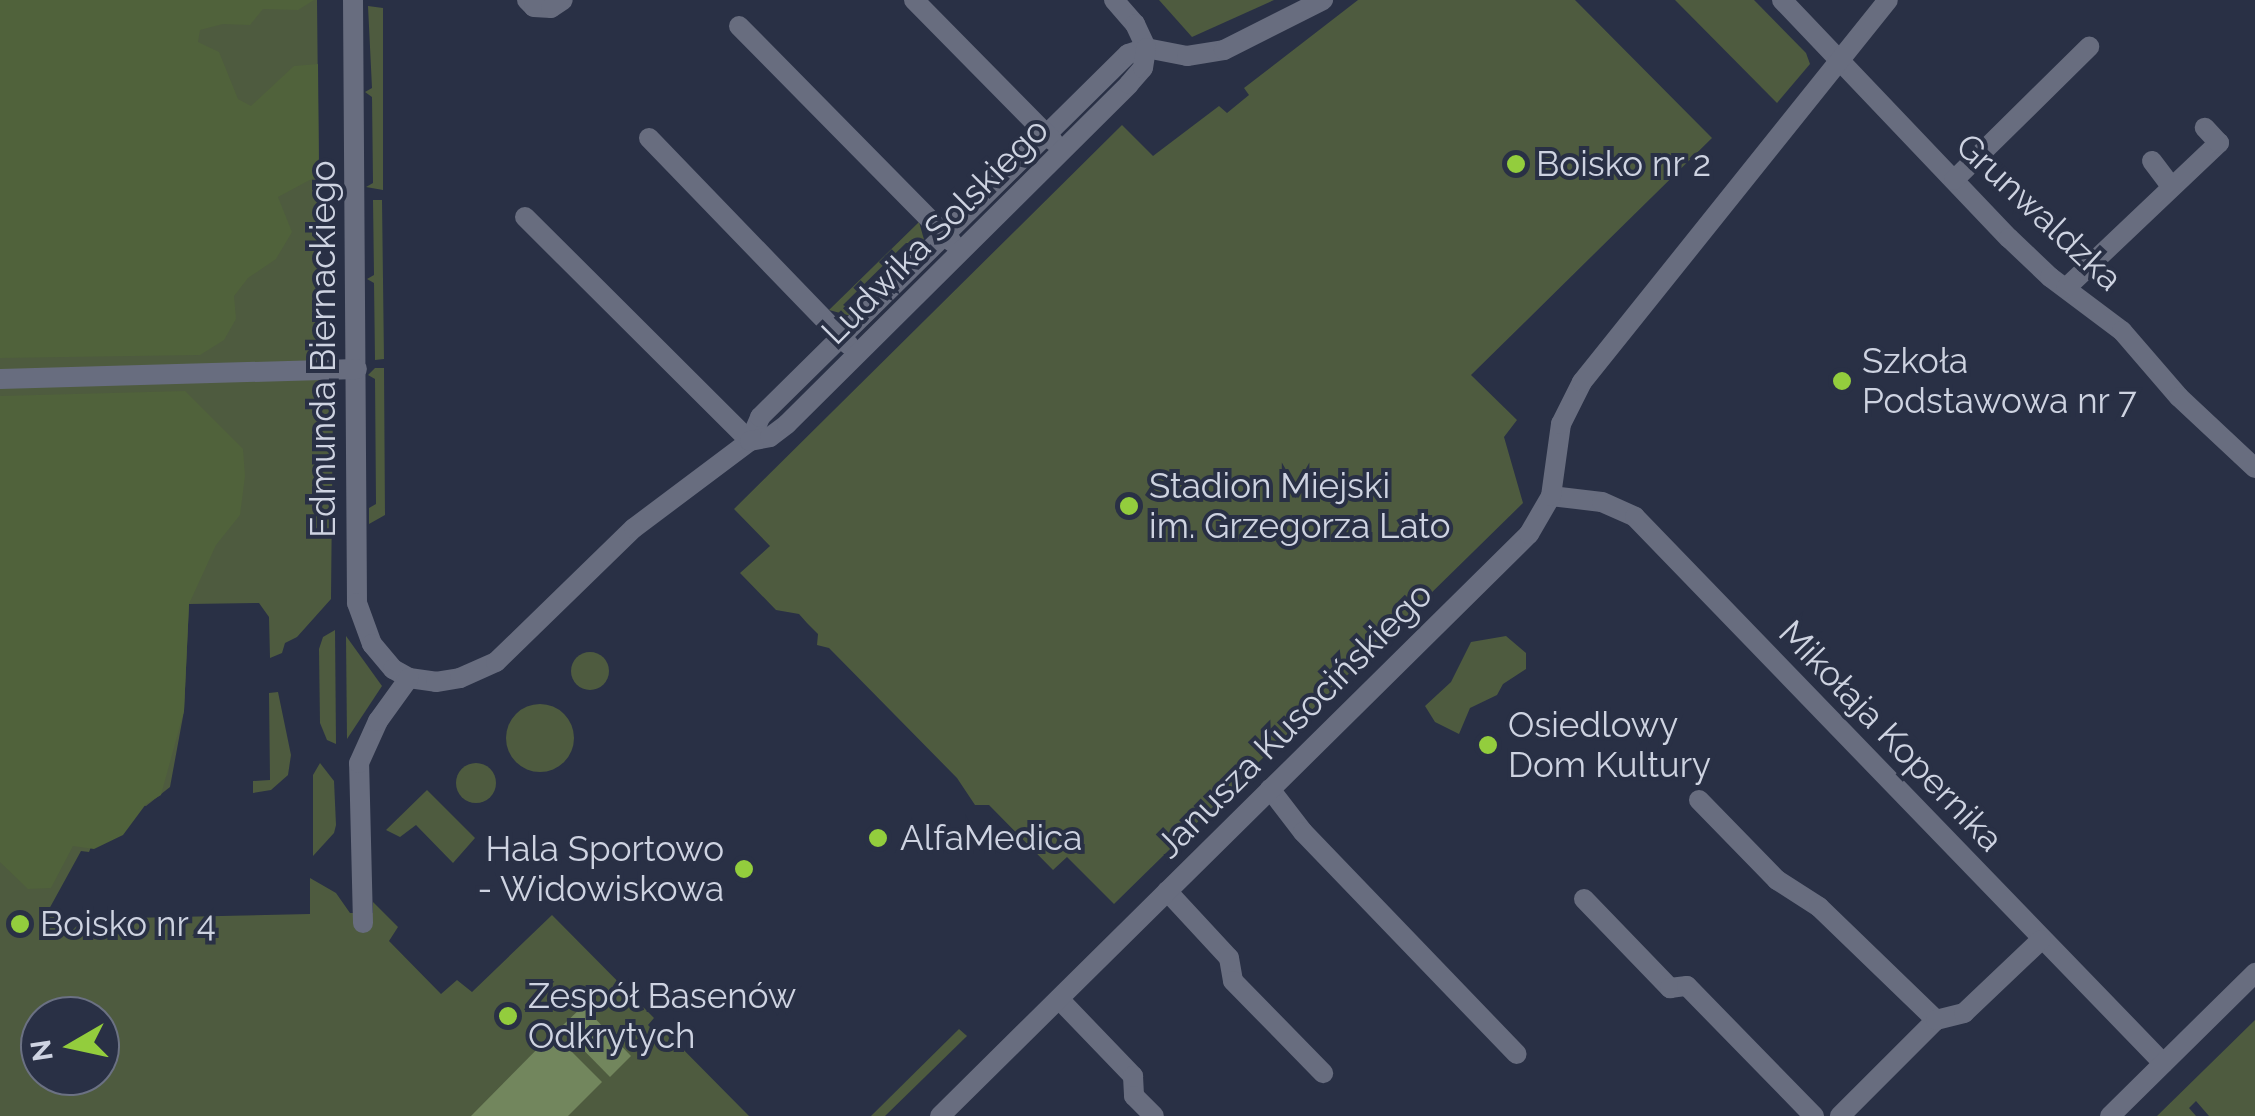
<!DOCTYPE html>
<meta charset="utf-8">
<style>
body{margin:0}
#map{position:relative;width:2255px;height:1116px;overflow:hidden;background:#293045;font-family:Raleway,sans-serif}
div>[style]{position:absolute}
.green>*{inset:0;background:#4e5b3f}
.round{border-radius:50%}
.forest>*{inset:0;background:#50623b}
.water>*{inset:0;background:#72865d}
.street>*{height:20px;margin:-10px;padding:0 10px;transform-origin:10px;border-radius:10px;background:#686d7f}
.dots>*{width:28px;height:28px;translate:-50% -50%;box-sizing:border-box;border:5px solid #293045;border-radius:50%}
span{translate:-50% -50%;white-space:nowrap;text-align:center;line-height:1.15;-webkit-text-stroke:8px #293045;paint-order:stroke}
.poi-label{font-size:35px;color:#ced3e1}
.left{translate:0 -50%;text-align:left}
.right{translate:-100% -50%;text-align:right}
.street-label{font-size:35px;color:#ced3e1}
.north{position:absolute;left:20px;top:996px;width:100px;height:100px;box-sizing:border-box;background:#293045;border:2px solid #6b7183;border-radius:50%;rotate:261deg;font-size:28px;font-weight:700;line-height:40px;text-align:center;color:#ced3e1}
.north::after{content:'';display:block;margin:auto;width:35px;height:45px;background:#93cd3d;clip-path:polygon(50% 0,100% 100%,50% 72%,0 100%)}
</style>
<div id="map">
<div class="green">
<i style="clip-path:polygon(evenodd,0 0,317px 0,321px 388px,333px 400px,331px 599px,297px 637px,285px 643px,282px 653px,270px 658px,269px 617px,259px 603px,189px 604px,184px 711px,170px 787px,146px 806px,109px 801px,89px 852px,81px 851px,48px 911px,70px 933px,83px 919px,310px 914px,310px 878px,336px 893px,350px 913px,373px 913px,373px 902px,398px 927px,389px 941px,441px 994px,457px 980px,472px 992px,552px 915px,654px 1018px,648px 1025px,655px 1032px,661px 1027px,749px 1116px,0 1116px,0 0,40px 1016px,100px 1016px,100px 1076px,40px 1076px,40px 1016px)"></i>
<i style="clip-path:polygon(1159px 0,1274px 0,1192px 37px)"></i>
<i style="clip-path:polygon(1358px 0,1575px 0,1712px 138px,1471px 375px,1517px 420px,1504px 437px,1523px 503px,1114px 904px,1067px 857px,1053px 870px,989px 805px,975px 805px,957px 778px,829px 648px,817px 645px,818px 634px,807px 623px,799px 614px,776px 610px,740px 573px,770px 546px,734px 509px,1122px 125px,1153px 156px,1219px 106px,1227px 113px,1249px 95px,1244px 88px)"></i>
<i style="clip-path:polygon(1675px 0,1754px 0,1806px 53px,1810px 64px,1777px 103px)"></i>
<i style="clip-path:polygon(368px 6px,383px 8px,383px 190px,366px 187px,373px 183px,372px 97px,365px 92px,372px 88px)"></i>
<i style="clip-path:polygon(373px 200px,382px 200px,384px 359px,375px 360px,374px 283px,367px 279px,374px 275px)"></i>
<i style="clip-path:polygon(919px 222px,925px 243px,906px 243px,843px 305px,854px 311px,851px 316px,829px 310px)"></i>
<i style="clip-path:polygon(375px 368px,384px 368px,385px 515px,369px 524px,369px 508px,376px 504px,375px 379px,368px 375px)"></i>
<i style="clip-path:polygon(335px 630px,336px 744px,327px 740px,320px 723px,319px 649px,323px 637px)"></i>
<i style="clip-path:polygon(346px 636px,382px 686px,347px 739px)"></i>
<i style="clip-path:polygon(1506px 636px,1526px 653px,1526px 669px,1503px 684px,1497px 695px,1470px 708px,1459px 734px,1435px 722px,1425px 706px,1451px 682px,1471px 642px)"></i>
<i class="round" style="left:571px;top:652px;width:38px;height:38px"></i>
<i style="clip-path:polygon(278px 692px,291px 755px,288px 775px,271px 790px,253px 793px,253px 781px,270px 780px,269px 693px)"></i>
<i class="round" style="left:506px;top:704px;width:68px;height:68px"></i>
<i class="round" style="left:456px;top:763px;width:40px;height:40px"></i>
<i style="clip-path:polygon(320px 763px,334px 781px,336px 825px,334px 833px,313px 856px,313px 775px)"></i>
<i style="clip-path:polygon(427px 790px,475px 838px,453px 863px,416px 825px,400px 837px,386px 830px)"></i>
<i style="clip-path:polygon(2255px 1020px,2255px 1116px,2209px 1116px,2196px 1101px,2189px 1108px,2196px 1116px,2157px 1116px)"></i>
<i style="clip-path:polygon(959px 1029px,967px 1036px,885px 1116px,871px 1116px)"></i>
</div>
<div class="forest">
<i style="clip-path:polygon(0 0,314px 0,298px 10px,263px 9px,250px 25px,223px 24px,200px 30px,198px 42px,219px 52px,238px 99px,251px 106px,294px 66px,318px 64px,319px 175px,278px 197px,292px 232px,276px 259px,248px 278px,234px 296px,236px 319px,224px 340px,200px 355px,0 358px)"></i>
<i style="clip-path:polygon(185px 391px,243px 449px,245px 476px,240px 515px,216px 545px,189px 604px,184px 711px,161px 795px,146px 804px,123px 835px,94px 849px,73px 846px,51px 888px,28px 889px,0 862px,0 396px)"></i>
</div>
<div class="water">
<i style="clip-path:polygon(583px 1006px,631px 1056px,610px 1077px,561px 1027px)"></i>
<i style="clip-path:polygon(553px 1033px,602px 1082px,568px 1116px,471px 1116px)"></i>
</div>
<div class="street">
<i style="left:353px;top:0;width:603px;rotate:89.62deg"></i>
<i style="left:357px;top:603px;width:44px;rotate:69.9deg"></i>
<i style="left:372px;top:644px;width:33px;rotate:50deg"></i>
<i style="left:393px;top:669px;width:18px;rotate:29deg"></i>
<i style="left:409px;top:678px;width:27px;rotate:8deg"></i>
<i style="left:436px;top:682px;width:24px;rotate:-9deg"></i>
<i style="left:460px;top:678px;width:39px;rotate:-24deg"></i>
<i style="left:496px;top:662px;width:192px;rotate:-44.2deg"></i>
<i style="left:634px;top:528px;width:145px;rotate:-36.9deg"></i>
<i style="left:750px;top:441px;width:26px;rotate:-67deg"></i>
<i style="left:760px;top:417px;width:517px;rotate:-44.61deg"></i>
<i style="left:1128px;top:54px;width:19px;rotate:-18deg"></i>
<i style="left:1146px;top:48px;width:42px;rotate:11deg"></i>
<i style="left:1187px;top:56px;width:37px;rotate:-9deg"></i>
<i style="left:1224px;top:50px;width:111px;rotate:-26.8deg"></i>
<i style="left:527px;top:0;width:10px;rotate:45deg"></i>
<i style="left:534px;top:7px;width:17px;rotate:3deg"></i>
<i style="left:551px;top:8px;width:14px;rotate:-34deg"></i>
<i style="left:914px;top:0;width:198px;rotate:45.4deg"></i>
<i style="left:1114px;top:0;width:32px;rotate:49deg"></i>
<i style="left:1135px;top:24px;width:26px;rotate:65deg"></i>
<i style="left:1782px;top:0;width:329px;rotate:46.4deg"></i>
<i style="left:2009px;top:238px;width:57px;rotate:43.6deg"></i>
<i style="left:2050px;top:277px;width:90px;rotate:36.9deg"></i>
<i style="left:2122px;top:331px;width:87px;rotate:49.2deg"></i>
<i style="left:2179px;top:397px;width:104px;rotate:43.1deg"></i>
<i style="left:739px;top:26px;width:303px;rotate:45.4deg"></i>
<i style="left:649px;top:138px;width:288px;rotate:46deg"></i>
<i style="left:2152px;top:161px;width:31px;rotate:53deg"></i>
<i style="left:1954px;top:180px;width:190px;rotate:-44.6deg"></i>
<i style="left:525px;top:217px;width:317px;rotate:44.9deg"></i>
<i style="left:2066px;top:288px;width:211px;rotate:-43.5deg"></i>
<i style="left:2219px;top:143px;width:21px;rotate:-133deg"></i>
<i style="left:0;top:379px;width:357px;rotate:-1.6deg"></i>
<i style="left:750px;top:441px;width:20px;rotate:-11deg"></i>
<i style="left:770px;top:437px;width:21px;rotate:-37deg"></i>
<i style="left:787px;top:424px;width:482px;rotate:-44.8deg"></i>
<i style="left:1129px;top:84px;width:21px;rotate:-49deg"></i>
<i style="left:1143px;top:68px;width:20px;rotate:-81deg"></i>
<i style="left:1551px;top:496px;width:51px;rotate:6.7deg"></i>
<i style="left:1602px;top:502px;width:36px;rotate:24deg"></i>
<i style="left:1635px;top:517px;width:760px;rotate:45.96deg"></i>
<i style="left:1270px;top:789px;width:54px;rotate:52.5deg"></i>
<i style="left:1303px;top:832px;width:308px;rotate:46.1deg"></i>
<i style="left:1699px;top:800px;width:112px;rotate:45.7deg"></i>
<i style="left:1777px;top:880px;width:50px;rotate:32.7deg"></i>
<i style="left:1819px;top:907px;width:163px;rotate:44deg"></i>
<i style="left:1936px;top:1020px;width:136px;rotate:135deg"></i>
<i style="left:1167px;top:891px;width:91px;rotate:47.2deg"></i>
<i style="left:1229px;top:958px;width:23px;rotate:80deg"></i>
<i style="left:1233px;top:981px;width:129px;rotate:45.6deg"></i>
<i style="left:1584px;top:899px;width:124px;rotate:46deg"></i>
<i style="left:1670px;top:988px;width:17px;rotate:-7deg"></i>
<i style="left:1687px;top:986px;width:182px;rotate:45.7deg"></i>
<i style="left:363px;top:923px;width:160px;rotate:-91.4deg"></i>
<i style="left:359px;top:763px;width:46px;rotate:-65.7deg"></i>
<i style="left:378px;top:721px;width:53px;rotate:-54.2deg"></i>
<i style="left:1059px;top:999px;width:107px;rotate:46.1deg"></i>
<i style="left:1133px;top:1076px;width:20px;rotate:87deg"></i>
<i style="left:1134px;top:1096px;width:28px;rotate:45deg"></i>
<i style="left:1936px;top:1020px;width:29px;rotate:-14deg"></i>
<i style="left:1964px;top:1013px;width:106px;rotate:-43.5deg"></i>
<i style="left:940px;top:1116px;width:828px;rotate:-44.66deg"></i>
<i style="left:1529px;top:534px;width:44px;rotate:-59.9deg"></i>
<i style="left:1551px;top:496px;width:73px;rotate:-82.1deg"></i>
<i style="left:1561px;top:424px;width:47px;rotate:-63.4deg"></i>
<i style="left:1582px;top:382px;width:489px;rotate:-51.3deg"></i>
<i style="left:2110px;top:1116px;width:204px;rotate:-44.6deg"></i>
</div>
<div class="dots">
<i style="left:1516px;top:164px;background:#93cd3d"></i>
<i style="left:1842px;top:381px;background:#93cd3d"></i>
<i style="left:1129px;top:506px;background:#93cd3d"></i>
<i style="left:1488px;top:745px;background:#93cd3d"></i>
<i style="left:878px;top:838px;background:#93cd3d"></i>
<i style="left:744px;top:869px;background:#93cd3d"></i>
<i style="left:20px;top:924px;background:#93cd3d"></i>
<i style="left:508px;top:1016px;background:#93cd3d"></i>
</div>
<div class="poi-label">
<span class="left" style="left:1536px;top:164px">Boisko nr 2</span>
<span class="left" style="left:1862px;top:381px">Szkoła<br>Podstawowa nr 7</span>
<span class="left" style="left:1149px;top:506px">Stadion Miejski<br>im. Grzegorza Lato</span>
<span class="left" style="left:1508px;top:745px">Osiedlowy<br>Dom Kultury</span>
<span class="left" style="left:900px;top:838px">AlfaMedica</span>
<span class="right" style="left:724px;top:869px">Hala Sportowo<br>- Widowiskowa</span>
<span class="left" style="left:40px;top:924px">Boisko nr 4</span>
<span class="left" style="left:528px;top:1016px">Zespół Basenów<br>Odkrytych</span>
</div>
<div class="street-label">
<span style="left:2039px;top:212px;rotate:43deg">Grunwaldzka</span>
<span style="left:935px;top:231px;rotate:-45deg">Ludwika Solskiego</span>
<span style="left:323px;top:349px;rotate:-90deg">Edmunda Biernackiego</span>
<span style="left:1294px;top:720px;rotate:-45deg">Janusza Kusocińskiego</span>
<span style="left:1891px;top:736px;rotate:46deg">Mikołaja Kopernika</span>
</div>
<div class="north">N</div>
</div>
